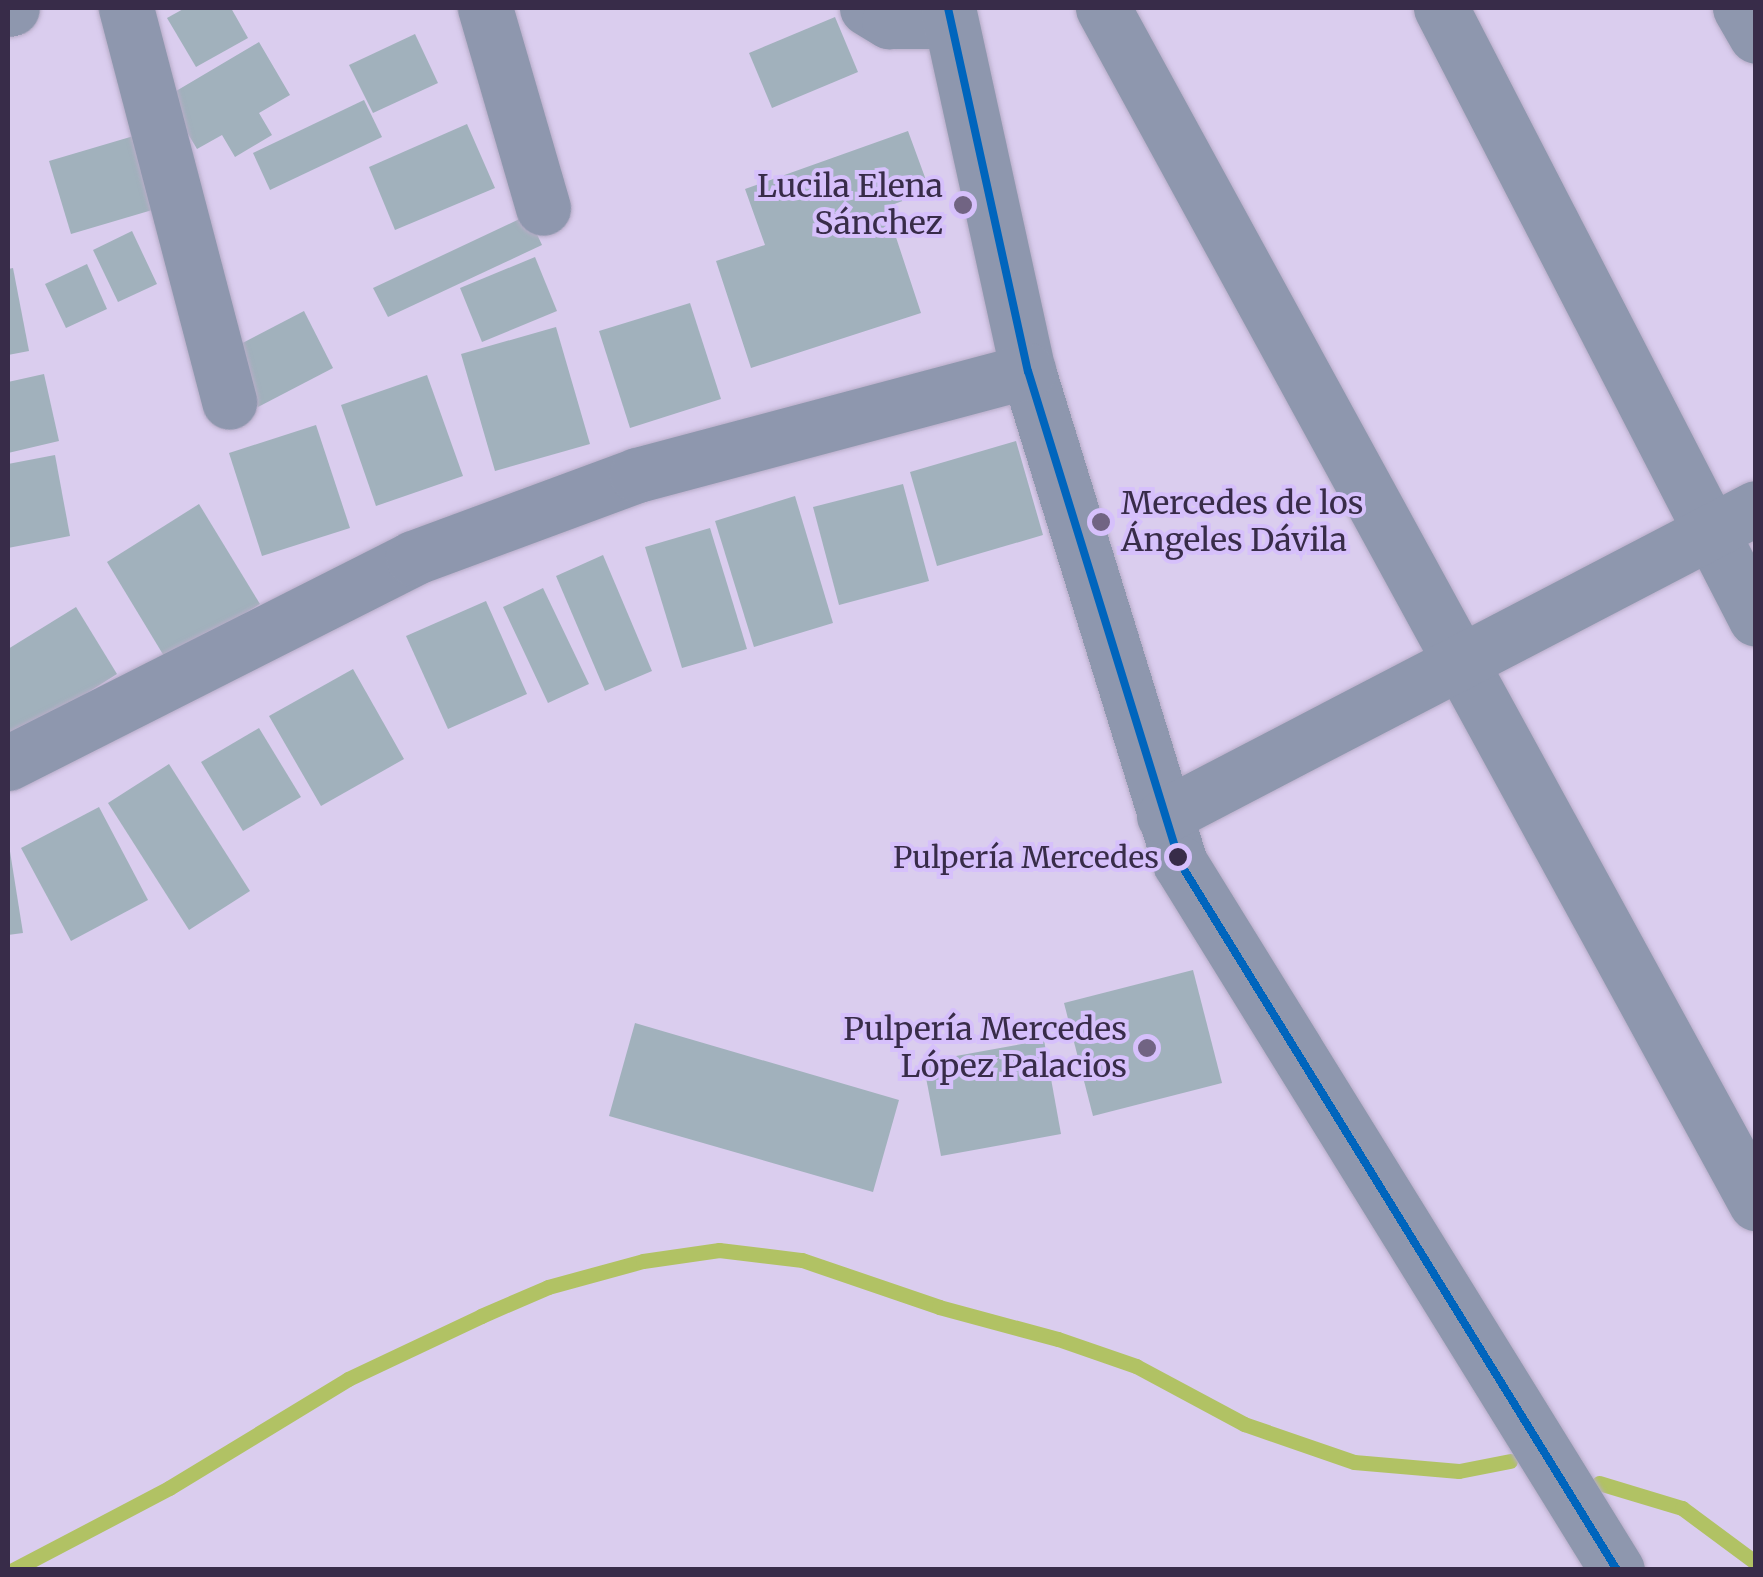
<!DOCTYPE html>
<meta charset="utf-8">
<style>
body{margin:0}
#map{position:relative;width:1763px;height:1577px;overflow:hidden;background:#dacdee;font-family:Merriweather,serif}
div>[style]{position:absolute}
.stream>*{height:15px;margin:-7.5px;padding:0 7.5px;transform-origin:7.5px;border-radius:7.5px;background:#b1c264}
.building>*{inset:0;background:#a1b1bc}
.roads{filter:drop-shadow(0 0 2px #b7acc7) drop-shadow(0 0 2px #b7acc7)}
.minor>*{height:55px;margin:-27.5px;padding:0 27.5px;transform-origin:27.5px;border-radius:27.5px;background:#8e97ae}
.bus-1>*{height:8px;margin:-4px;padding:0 4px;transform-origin:4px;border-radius:4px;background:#0065bd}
.dots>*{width:28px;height:28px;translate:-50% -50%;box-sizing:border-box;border:5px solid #d6c0fb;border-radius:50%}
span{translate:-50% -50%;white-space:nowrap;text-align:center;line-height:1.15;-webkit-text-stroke:8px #d6c0fb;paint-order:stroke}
.bus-label{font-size:30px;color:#382c49}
.right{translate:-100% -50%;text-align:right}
.poi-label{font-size:32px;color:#382c49}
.left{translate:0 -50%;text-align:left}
.frame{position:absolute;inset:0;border:10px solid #382c49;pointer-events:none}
</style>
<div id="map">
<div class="stream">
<i style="left:1599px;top:1483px;width:87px;rotate:16.8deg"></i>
<i style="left:1682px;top:1508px;width:92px;rotate:36.6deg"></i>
<i style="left:13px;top:1570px;width:176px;rotate:-27.7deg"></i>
<i style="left:169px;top:1488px;width:210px;rotate:-31.3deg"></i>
<i style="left:348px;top:1379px;width:147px;rotate:-25.3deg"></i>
<i style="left:481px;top:1316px;width:73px;rotate:-23.4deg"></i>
<i style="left:548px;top:1287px;width:98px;rotate:-15.3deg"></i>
<i style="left:643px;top:1261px;width:77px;rotate:-8.2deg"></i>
<i style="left:719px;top:1250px;width:84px;rotate:6.9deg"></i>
<i style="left:802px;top:1260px;width:145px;rotate:18.9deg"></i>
<i style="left:939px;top:1307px;width:123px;rotate:15.1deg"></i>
<i style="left:1058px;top:1339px;width:83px;rotate:19.1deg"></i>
<i style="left:1136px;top:1366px;width:123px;rotate:28.2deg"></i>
<i style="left:1244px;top:1424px;width:116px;rotate:19.1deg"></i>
<i style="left:1354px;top:1462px;width:105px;rotate:4.9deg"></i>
<i style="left:1459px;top:1471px;width:52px;rotate:-11.1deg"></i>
</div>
<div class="building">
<i style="clip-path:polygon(185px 8px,231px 8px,248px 38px,196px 67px,167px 18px)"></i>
<i style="clip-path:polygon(835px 17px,858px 72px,772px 108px,749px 53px)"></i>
<i style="clip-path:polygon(415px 34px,438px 83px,373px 113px,349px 65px)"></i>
<i style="clip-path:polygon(259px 42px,290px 95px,259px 113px,272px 135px,235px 157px,222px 135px,197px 149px,166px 97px)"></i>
<i style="clip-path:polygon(364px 100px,382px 137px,270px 190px,253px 153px)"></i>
<i style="clip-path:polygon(467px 124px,495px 188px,395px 230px,369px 167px)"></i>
<i style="clip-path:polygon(908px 131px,930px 191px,886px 207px,921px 313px,751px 368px,716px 261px,765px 245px,745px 189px)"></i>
<i style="clip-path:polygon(137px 135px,159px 208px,71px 234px,49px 161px)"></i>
<i style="clip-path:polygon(528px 215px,542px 245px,388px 317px,373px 288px)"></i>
<i style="clip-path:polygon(132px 231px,157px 284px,118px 302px,93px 250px)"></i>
<i style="clip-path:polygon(535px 257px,557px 311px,482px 342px,460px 288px)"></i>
<i style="clip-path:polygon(87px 264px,107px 309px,66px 328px,45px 284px)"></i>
<i style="clip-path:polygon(13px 268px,29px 351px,8px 355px,8px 269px)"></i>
<i style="clip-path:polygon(690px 303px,721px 399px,630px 428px,599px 331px)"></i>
<i style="clip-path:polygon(304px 311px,333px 368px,258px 407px,229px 350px)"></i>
<i style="clip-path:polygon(556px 327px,590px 444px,495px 471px,461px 354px)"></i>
<i style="clip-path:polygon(44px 374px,59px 441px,8px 453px,8px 382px)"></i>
<i style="clip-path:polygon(427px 375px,463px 476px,376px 506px,341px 405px)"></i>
<i style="clip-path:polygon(316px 425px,350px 528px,262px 556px,229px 453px)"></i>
<i style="clip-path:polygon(1016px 441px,1043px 535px,937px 566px,910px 472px)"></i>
<i style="clip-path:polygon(55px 455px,70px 536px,8px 548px,8px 464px)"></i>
<i style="clip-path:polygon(903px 484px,929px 581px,839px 605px,813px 507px)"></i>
<i style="clip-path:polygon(795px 496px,833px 623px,754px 647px,715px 521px)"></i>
<i style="clip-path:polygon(199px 504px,260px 604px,167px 661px,107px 562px)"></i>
<i style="clip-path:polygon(710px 528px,747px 649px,682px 668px,645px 547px)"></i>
<i style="clip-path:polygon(603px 555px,652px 671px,605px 691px,556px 576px)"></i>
<i style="clip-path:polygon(543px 588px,589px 684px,548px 703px,503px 607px)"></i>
<i style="clip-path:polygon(486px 601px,527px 694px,448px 729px,406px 636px)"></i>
<i style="clip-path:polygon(76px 607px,117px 674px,8px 743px,8px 649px)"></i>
<i style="clip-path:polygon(353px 669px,404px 759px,321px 806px,269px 716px)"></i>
<i style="clip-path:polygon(259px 728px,301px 797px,243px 831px,201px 762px)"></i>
<i style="clip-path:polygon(169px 764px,250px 891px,189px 930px,108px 803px)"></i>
<i style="clip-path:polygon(99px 807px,148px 900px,71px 941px,21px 848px)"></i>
<i style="clip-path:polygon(8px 839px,23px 933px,8px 935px)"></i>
<i style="clip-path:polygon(1193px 970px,1222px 1083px,1093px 1116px,1064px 1003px)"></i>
<i style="clip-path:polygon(635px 1023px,899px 1100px,873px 1192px,609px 1116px)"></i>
<i style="clip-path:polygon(1044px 1040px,1061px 1134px,941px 1156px,923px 1062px)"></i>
</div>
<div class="roads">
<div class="minor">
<i style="left:126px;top:8px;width:407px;rotate:75.3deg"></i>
<i style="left:485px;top:8px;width:208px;rotate:73.8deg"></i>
<i style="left:867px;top:8px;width:26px;rotate:31deg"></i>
<i style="left:889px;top:21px;width:59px"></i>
<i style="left:948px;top:8px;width:372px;rotate:77.6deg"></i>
<i style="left:1028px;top:371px;width:515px;rotate:72.83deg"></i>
<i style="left:1180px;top:863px;width:831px;rotate:58.28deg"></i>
<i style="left:1103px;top:8px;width:1362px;rotate:61.35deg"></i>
<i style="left:1441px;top:8px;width:687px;rotate:62.73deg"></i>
<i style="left:1740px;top:8px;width:32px;rotate:60deg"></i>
<i style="left:8px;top:9px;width:4px;rotate:-14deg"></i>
<i style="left:8px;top:763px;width:454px;rotate:-26.8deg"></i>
<i style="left:413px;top:558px;width:239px;rotate:-20.3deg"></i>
<i style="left:637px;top:475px;width:405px;rotate:-14.9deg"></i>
<i style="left:1164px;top:816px;width:667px;rotate:-27.49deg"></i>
</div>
</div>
<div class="bus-1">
<i style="left:948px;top:8px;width:372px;rotate:77.6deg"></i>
<i style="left:1028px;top:371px;width:515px;rotate:72.83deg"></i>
<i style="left:1180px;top:863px;width:831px;rotate:58.28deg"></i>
</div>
<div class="dots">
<i style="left:963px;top:205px;background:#716483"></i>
<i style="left:1101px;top:522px;background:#716483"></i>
<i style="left:1178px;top:857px;background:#382c49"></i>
<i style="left:1147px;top:1048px;background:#716483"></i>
</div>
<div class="bus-label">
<span class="right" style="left:1159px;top:857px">Pulpería Mercedes</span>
</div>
<div class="poi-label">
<span class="right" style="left:943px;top:205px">Lucila Elena<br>Sánchez</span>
<span class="left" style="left:1121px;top:522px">Mercedes de los<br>Ángeles Dávila</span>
<span class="right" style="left:1127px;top:1048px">Pulpería Mercedes<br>López Palacios</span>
</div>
<div class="frame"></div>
</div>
